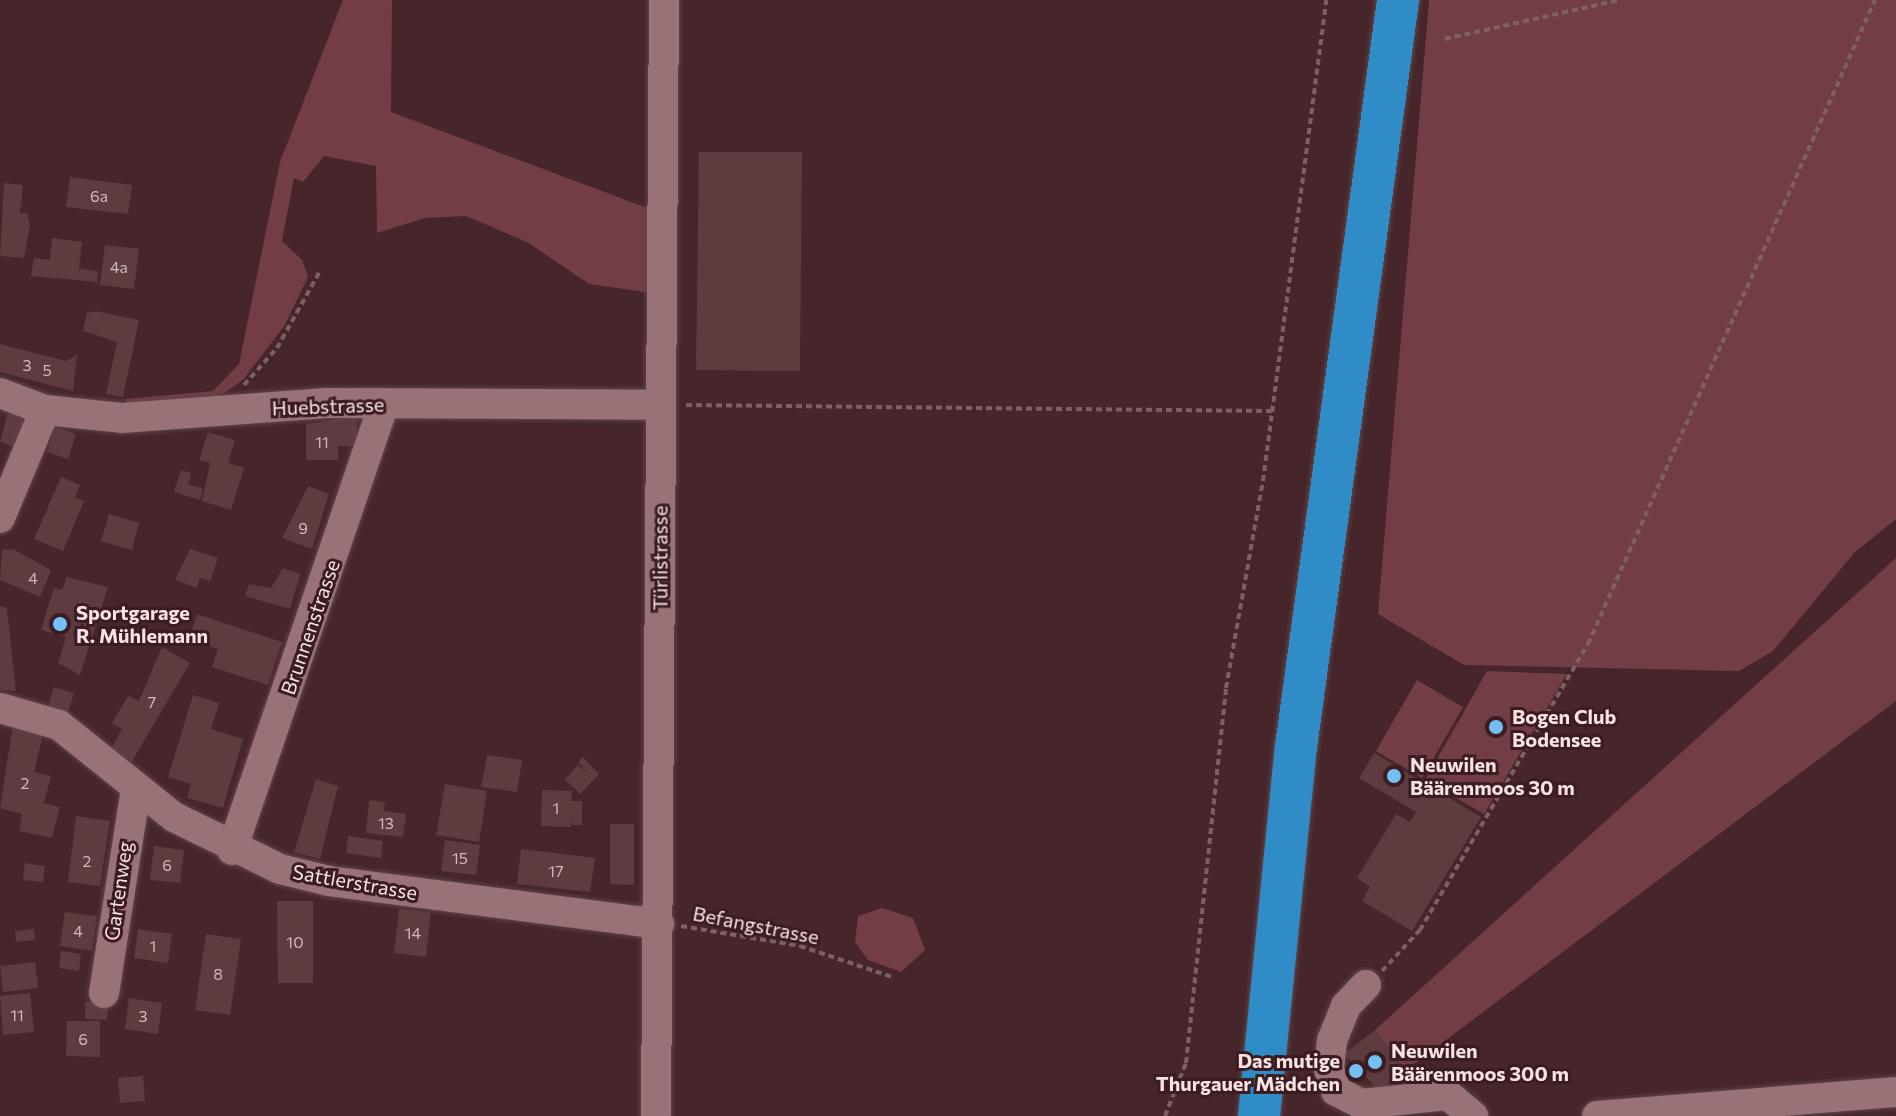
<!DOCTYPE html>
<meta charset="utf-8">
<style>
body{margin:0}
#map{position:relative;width:1896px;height:1116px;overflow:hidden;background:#46262a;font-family:Commissioner,sans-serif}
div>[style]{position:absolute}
.green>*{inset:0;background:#733d45}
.building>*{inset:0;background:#5d3b3f}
.path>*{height:4px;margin-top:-2px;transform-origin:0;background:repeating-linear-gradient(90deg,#7d6063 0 6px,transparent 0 10px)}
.roads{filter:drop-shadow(0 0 2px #604549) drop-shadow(0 0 2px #604549)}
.minor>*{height:30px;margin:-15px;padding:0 15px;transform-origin:15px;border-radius:15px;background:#987276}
.highway>*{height:42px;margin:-21px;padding:0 21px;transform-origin:21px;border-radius:21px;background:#2f8cc7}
.dots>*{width:22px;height:22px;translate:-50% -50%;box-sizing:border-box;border:4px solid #3b1c21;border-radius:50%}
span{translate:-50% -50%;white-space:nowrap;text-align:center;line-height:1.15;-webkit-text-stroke:6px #3b1c21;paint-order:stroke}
.number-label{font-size:16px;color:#d1b8bb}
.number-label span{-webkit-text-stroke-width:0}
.street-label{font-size:20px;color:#f8e2e4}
.poi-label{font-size:20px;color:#f8e2e4;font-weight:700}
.left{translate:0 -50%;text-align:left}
.right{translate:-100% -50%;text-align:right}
</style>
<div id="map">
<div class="green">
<i style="clip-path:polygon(343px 0,392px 0,391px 112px,650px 209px,652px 293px,589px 284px,527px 242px,466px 216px,425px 218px,377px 233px,376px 166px,324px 156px,303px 182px,294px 178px,282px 241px,302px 260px,308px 277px,285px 325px,243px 380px,213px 400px,124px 410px,126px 399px,213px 391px,239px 364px,280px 162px)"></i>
<i style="clip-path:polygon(1429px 0,1896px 0,1896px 519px,1854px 553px,1773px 651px,1739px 671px,1464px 665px,1378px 614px)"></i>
<i style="clip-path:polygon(1896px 558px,1896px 701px,1406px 1070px,1375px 1030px)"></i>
<i style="clip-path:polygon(1487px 671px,1567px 674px,1484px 814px,1425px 780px)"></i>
<i style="clip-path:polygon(1417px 680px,1463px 707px,1422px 778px,1376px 751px)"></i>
<i style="clip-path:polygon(882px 908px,913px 918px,925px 950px,901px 972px,868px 960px,855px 942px,858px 916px)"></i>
</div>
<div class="building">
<i style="clip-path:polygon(699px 152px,802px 152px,800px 371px,696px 370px)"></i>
<i style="clip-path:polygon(70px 177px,132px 185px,128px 214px,66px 207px)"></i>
<i style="clip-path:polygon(4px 183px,23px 185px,20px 213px,27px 213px,30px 225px,24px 258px,0 256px)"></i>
<i style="clip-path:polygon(52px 238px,82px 242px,79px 269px,98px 271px,97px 282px,31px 276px,34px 258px,50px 260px)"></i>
<i style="clip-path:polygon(105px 245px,139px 249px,134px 289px,100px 285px)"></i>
<i style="clip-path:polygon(96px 311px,139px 320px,123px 397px,106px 394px,117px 342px,83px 331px,87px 313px)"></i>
<i style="clip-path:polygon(0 344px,66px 361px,77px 355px,73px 391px,0 372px)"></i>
<i style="clip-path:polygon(9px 409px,28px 417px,17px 449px,0 441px)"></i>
<i style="clip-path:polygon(339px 419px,357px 420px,357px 446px,338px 446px,338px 460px,306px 460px,306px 424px)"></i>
<i style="clip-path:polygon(55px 427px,76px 434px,68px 459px,47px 452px)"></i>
<i style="clip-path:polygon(208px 432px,235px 440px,228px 463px,244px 468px,231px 510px,202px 501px,210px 463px,199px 460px)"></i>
<i style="clip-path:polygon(181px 470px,191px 473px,188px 484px,203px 489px,200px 500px,174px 492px)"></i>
<i style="clip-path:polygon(61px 477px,80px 485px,75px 497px,84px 501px,63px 551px,34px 539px)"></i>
<i style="clip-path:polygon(308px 486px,329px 494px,312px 549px,282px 538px)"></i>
<i style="clip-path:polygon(109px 514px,139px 523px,132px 550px,101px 541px)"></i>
<i style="clip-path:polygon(13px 549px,51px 570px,40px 597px,0 580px,2px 550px)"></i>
<i style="clip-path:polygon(190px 549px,218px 558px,210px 581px,200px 578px,197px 588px,175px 580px)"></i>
<i style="clip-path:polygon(283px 568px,300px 574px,290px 609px,245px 596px,249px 584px,271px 588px)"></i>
<i style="clip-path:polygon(67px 577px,108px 587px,80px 675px,58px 663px,66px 637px,41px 630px,54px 588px,62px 590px)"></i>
<i style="clip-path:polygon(0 606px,7px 608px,16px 691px,0 690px)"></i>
<i style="clip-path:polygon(197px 614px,282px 642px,268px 685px,212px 667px,218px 649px,189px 639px)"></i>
<i style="clip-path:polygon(162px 647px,190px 663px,128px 768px,107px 756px,122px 729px,112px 723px,128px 696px,139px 701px)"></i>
<i style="clip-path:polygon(54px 687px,74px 693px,67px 716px,47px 710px)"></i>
<i style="clip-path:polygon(193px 695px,219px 703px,211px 729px,243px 739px,223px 808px,187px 798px,191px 784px,168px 777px)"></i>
<i style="clip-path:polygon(14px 718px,45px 726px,34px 772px,51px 776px,44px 803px,60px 807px,52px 838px,19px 831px,22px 814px,0 808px)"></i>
<i style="clip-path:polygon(1374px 753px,1481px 817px,1412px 931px,1362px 901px,1370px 887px,1357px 878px,1396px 814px,1410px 822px,1416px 812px,1359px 778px)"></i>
<i style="clip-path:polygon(487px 755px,522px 760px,517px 792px,481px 787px)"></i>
<i style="clip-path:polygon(583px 757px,599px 774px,580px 794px,565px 779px,578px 765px,588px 773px,578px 762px)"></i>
<i style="clip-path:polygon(316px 779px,338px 786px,320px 859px,294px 852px)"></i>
<i style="clip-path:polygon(445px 784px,487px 791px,479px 842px,436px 835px)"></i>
<i style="clip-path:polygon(542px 790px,572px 791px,571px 801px,582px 801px,582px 825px,572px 825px,571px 814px,571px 827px,541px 826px)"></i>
<i style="clip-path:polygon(369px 800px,385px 802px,384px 811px,406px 814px,403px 837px,366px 833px)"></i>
<i style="clip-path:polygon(76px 816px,110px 821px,100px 886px,68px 882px)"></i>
<i style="clip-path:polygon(610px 824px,634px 824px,634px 885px,610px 884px)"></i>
<i style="clip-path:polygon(348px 836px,383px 841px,381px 858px,346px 853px)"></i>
<i style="clip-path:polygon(445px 840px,480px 845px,476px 875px,441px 871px)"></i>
<i style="clip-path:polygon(154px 846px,184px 850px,180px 883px,150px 880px)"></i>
<i style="clip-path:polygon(521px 849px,595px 858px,590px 892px,517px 884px)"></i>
<i style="clip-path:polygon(25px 863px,45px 866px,43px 882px,23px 880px)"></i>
<i style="clip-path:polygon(277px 901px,313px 901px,313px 983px,278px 983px)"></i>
<i style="clip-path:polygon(399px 909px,431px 912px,426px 957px,394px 953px)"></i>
<i style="clip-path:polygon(65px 912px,97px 916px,92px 951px,60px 946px)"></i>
<i style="clip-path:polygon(34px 929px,35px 940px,16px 942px,15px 931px)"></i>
<i style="clip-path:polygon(138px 929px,172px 934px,168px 963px,134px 958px)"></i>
<i style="clip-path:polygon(206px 934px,241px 939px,230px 1015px,195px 1010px)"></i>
<i style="clip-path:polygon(61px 951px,81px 954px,79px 971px,59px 968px)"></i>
<i style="clip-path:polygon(35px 962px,38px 988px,3px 992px,0 966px)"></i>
<i style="clip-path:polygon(30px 993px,34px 1032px,3px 1035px,0 996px)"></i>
<i style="clip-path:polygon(129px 998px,162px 1003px,158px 1034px,125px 1029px)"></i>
<i style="clip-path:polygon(85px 1002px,108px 1003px,107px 1020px,85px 1019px)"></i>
<i style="clip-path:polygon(67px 1021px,100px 1021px,100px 1057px,66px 1056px)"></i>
<i style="clip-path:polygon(1375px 1030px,1406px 1070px,1379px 1091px,1344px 1054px)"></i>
<i style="clip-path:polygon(143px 1076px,145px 1101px,120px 1103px,118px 1078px)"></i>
</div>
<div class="path">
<i style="left:1445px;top:39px;width:178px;rotate:-12.6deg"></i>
<i style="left:244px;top:385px;width:50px;rotate:-48.3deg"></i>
<i style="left:277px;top:348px;width:88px;rotate:-60.8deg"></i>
<i style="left:686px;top:405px;width:586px;rotate:0.59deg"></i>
<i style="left:681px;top:926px;width:121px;rotate:9.5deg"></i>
<i style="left:800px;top:946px;width:97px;rotate:18.6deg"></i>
<i style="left:1382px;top:971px;width:56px;rotate:-47.2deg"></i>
<i style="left:1420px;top:930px;width:332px;rotate:-59.6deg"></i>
<i style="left:1588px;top:644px;width:705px;rotate:-65.98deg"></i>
<i style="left:1165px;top:1116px;width:57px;rotate:-68.4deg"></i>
<i style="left:1186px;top:1063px;width:377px;rotate:-83.9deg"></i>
<i style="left:1226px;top:688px;width:210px;rotate:-79.9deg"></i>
<i style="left:1263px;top:481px;width:485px;rotate:-82.5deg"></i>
</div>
<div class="roads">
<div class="minor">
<i style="left:0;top:393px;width:48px;rotate:20.7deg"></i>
<i style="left:45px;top:410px;width:77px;rotate:5.9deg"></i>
<i style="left:122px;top:418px;width:205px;rotate:-4.2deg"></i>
<i style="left:326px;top:403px;width:335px;rotate:0.3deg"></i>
<i style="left:0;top:518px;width:117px;rotate:-67.4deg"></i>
<i style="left:0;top:708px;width:61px;rotate:16.1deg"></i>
<i style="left:59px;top:725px;width:147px;rotate:38.7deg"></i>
<i style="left:174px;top:817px;width:118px;rotate:26.1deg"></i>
<i style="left:280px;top:869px;width:50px;rotate:13.8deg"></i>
<i style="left:329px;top:881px;width:333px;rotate:7.4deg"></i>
<i style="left:232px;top:850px;width:471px;rotate:-71.2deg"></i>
<i style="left:1366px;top:985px;width:29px;rotate:134deg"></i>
<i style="left:1346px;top:1006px;width:37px;rotate:112deg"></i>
<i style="left:1332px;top:1040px;width:29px;rotate:96deg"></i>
<i style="left:1329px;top:1069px;width:23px;rotate:72deg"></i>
<i style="left:1336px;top:1091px;width:28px;rotate:27deg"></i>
<i style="left:1361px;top:1104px;width:87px;rotate:-5.9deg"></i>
<i style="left:1448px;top:1095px;width:33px;rotate:40deg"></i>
<i style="left:104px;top:993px;width:206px;rotate:-81.1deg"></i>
<i style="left:656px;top:1116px;width:1116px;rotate:-89.59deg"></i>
<i style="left:1597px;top:1116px;width:300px;rotate:-4.6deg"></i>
</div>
<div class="highway">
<i style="left:1259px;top:1116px;width:371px;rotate:-84.3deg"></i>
<i style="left:1296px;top:747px;width:754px;rotate:-82.22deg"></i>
</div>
</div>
<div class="dots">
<i style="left:60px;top:624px;background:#74c0f6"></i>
<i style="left:1496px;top:727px;background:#74c0f6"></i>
<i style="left:1394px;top:776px;background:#74c0f6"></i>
<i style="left:1375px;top:1062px;background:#74c0f6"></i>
<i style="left:1356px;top:1071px;background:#74c0f6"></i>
</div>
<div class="number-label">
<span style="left:99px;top:196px">6a</span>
<span style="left:119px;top:267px">4a</span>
<span style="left:27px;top:365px">3</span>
<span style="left:47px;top:370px">5</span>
<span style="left:322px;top:442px">11</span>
<span style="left:303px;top:528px">9</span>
<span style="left:33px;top:578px">4</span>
<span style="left:152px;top:702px">7</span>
<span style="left:25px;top:783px">2</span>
<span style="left:556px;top:808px">1</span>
<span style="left:386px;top:823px">13</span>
<span style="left:460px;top:858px">15</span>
<span style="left:87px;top:861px">2</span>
<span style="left:167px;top:865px">6</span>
<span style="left:556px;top:871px">17</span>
<span style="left:78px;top:931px">4</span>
<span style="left:413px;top:933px">14</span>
<span style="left:295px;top:942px">10</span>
<span style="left:153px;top:946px">1</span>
<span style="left:218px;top:974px">8</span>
<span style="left:17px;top:1015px">11</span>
<span style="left:143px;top:1016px">3</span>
<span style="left:83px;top:1039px">6</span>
</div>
<div class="street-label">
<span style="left:328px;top:406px;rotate:-2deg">Huebstrasse</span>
<span style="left:660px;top:558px;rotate:-90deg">Türlistrasse</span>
<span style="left:310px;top:627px;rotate:-71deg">Brunnenstrasse</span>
<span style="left:355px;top:882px;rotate:10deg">Sattlerstrasse</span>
<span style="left:118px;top:891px;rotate:-82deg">Gartenweg</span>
<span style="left:756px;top:925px;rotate:11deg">Befangstrasse</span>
</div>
<div class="poi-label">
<span class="left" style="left:76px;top:624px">Sportgarage<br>R. Mühlemann</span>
<span class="left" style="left:1512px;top:728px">Bogen Club<br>Bodensee</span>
<span class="left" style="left:1410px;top:776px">Neuwilen<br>Bäärenmoos 30 m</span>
<span class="left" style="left:1391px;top:1062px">Neuwilen<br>Bäärenmoos 300 m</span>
<span class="right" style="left:1340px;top:1072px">Das mutige<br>Thurgauer Mädchen</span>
</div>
</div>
